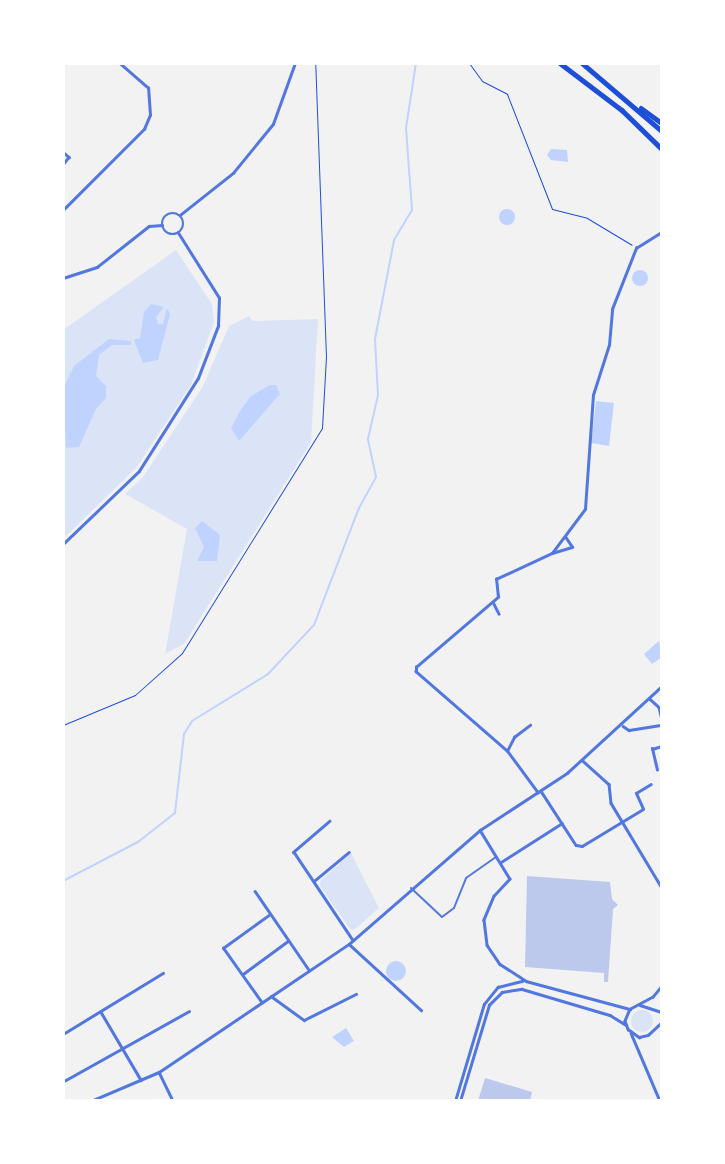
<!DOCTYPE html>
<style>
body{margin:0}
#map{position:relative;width:725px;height:1164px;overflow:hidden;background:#f2f2f2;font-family:"DejaVu Sans",sans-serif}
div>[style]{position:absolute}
.green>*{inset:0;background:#dbe4f7}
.round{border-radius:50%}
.water>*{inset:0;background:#bfd3fe}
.stream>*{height:2px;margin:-1px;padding:0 1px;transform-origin:1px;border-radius:1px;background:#bfd3fe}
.building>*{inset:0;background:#bdc9ec}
.path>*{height:1px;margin:-0.5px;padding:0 0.5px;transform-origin:0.5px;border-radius:0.5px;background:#1d4ed8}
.pedestrian>*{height:2px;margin:-1px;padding:0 1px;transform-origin:1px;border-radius:1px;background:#5277de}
.minor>*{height:2.5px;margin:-1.25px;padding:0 1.25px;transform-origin:1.25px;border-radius:1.25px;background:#5277de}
.minor>.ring{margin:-1.25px;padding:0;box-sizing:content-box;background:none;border:2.5px solid #5277de;border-radius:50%}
.tertiary>*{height:2.5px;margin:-1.25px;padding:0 1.25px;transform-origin:1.25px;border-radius:1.25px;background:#5277de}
.motorway>*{height:4.5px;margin:-2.25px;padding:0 2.25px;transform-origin:2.25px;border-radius:2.25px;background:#1d4ed8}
span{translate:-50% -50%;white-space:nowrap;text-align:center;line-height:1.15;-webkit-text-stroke:5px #fff;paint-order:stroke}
.frame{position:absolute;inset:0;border:65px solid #fff;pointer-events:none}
</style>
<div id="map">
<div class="green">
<i style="clip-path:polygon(176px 250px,212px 304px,214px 322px,191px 385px,136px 468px,63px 539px,63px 330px)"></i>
<i style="clip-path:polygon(249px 316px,253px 321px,318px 319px,311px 442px,184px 644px,165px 654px,187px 529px,125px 494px,143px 477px,202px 388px,229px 326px)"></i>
<i style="clip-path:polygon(351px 853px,379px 908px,354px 930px,350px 929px,320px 886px,321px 880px)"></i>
<i class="round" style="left:631px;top:1010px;width:22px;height:22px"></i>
</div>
<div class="water">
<i style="clip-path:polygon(551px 149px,567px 150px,568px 162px,551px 160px,547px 155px)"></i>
<i class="round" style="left:499px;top:209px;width:16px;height:16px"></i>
<i class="round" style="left:632px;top:270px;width:16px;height:16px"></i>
<i style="clip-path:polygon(151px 304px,164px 307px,156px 317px,158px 324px,163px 324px,167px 308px,170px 314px,158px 360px,143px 363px,134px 340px,140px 338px,144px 312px)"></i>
<i style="clip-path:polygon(109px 339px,131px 341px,131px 345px,112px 345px,99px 355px,96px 376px,106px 386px,106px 398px,96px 409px,79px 447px,66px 448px,63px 389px,74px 366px)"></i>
<i style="clip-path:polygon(270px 385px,276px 385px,280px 394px,239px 441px,231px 428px,240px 411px,251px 396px)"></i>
<i style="clip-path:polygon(596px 401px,614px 403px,609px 446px,591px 443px)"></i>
<i style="clip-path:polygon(202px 521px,220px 535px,217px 561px,197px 561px,204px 547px,195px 528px)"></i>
<i style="clip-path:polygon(659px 641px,662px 657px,652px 664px,644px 654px)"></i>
<i class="round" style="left:386px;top:961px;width:20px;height:20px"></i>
<i style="clip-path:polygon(346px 1028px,354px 1041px,344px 1047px,332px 1037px)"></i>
</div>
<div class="stream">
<i style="left:63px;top:881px;width:85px;rotate:-27.5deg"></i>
<i style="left:138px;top:842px;width:47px;rotate:-38.1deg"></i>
<i style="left:175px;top:813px;width:80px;rotate:-83.5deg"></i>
<i style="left:184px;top:734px;width:15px;rotate:-58deg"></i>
<i style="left:192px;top:721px;width:89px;rotate:-31.7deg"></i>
<i style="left:268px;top:674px;width:67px;rotate:-46.8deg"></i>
<i style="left:314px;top:625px;width:125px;rotate:-69deg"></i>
<i style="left:359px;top:508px;width:35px;rotate:-61deg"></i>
<i style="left:376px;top:477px;width:39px;rotate:-102deg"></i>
<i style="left:368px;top:439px;width:45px;rotate:-77.2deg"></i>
<i style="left:378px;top:395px;width:56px;rotate:-93.1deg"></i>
<i style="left:375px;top:339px;width:101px;rotate:-79.1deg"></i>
<i style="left:394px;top:240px;width:35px;rotate:-59deg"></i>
<i style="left:412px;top:210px;width:82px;rotate:-94.2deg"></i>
<i style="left:406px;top:128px;width:66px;rotate:-81.3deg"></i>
</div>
<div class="building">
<i style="clip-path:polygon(527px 876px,610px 882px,612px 899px,618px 905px,613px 909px,608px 982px,604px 982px,604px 973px,525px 967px)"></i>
<i style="clip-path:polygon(485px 1078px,532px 1092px,530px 1101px,478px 1101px)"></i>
</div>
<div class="path">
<i style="left:441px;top:63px;width:9px"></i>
<i style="left:469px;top:63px;width:22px;rotate:54deg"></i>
<i style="left:482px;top:81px;width:28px;rotate:27deg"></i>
<i style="left:507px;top:94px;width:123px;rotate:68.6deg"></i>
<i style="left:552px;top:209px;width:36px;rotate:14deg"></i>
<i style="left:587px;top:218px;width:52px;rotate:31deg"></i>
<i style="left:63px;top:725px;width:78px;rotate:-22.6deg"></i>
<i style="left:135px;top:695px;width:63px;rotate:-41.8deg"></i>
<i style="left:182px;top:653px;width:265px;rotate:-58.1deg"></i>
<i style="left:322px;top:428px;width:71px;rotate:-86.8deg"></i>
<i style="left:326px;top:357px;width:294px;rotate:-92.1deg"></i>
</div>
<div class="pedestrian">
<i style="left:411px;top:888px;width:42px;rotate:43.1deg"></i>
<i style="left:442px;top:917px;width:15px;rotate:-37deg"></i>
<i style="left:454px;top:908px;width:32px;rotate:-68deg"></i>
<i style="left:466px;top:878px;width:37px;rotate:-35deg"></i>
</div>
<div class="minor">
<i style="left:63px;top:152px;width:8px;rotate:40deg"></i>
<i style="left:69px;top:157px;width:10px;rotate:127deg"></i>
<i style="left:63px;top:210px;width:115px;rotate:-45deg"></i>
<i style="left:144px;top:129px;width:15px;rotate:-67deg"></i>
<i style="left:150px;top:115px;width:27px;rotate:-94deg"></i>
<i style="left:148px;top:88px;width:38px;rotate:-139deg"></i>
<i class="ring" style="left:162px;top:213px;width:19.5px;height:19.5px"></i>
<i style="left:180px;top:215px;width:68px;rotate:-38.4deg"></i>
<i style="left:233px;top:173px;width:63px;rotate:-50.8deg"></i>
<i style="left:273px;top:124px;width:65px;rotate:-70.2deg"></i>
<i style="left:63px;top:278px;width:36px;rotate:-18deg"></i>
<i style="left:97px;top:267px;width:66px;rotate:-38.3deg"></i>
<i style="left:149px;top:226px;width:13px;rotate:-4deg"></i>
<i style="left:63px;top:544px;width:105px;rotate:-43.8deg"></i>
<i style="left:139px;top:471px;width:110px;rotate:-57.6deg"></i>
<i style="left:198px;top:378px;width:56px;rotate:-69deg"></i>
<i style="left:218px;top:326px;width:28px;rotate:-88deg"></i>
<i style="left:219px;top:298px;width:77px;rotate:-122.2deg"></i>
<i style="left:552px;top:553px;width:21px;rotate:-17deg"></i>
<i style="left:572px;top:547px;width:11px;rotate:-124deg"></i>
<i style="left:493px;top:602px;width:13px;rotate:63deg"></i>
<i style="left:650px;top:699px;width:12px;rotate:42deg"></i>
<i style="left:659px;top:707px;width:13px;rotate:77deg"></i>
<i style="left:623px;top:726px;width:7px;rotate:34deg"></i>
<i style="left:629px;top:730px;width:33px;rotate:-9deg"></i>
<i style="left:507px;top:751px;width:16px;rotate:-63deg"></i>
<i style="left:514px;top:737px;width:20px;rotate:-37deg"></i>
<i style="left:582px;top:760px;width:36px;rotate:42deg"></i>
<i style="left:609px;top:784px;width:19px;rotate:84deg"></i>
<i style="left:611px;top:803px;width:99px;rotate:59deg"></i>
<i style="left:657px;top:770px;width:22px;rotate:-103deg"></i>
<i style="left:652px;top:749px;width:10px;rotate:-17deg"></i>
<i style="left:541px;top:791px;width:64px;rotate:57.1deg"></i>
<i style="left:576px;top:845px;width:6px;rotate:9deg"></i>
<i style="left:582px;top:846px;width:71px;rotate:-31.2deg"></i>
<i style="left:643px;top:809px;width:17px;rotate:-114deg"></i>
<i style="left:636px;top:793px;width:17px;rotate:-31deg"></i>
<i style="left:538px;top:793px;width:52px;rotate:-126.4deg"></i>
<i style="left:507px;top:751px;width:121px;rotate:-139deg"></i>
<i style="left:416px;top:672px;width:5px;rotate:-90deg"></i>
<i style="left:416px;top:667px;width:108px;rotate:-40.5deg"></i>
<i style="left:498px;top:597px;width:18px;rotate:-96deg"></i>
<i style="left:496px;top:579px;width:62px;rotate:-24.9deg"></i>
<i style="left:552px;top:553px;width:55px;rotate:-53.1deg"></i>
<i style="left:585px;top:509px;width:114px;rotate:-86deg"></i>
<i style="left:593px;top:395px;width:52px;rotate:-72.3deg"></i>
<i style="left:609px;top:345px;width:36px;rotate:-85deg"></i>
<i style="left:612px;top:309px;width:66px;rotate:-68.5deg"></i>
<i style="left:636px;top:248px;width:31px;rotate:-32deg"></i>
<i style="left:330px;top:821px;width:48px;rotate:139.3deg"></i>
<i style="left:294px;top:852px;width:106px;rotate:56.2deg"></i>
<i style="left:480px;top:830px;width:57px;rotate:58.5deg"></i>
<i style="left:510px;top:879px;width:23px;rotate:133deg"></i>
<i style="left:494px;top:896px;width:26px;rotate:113deg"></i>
<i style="left:484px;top:920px;width:25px;rotate:83deg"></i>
<i style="left:487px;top:945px;width:23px;rotate:56deg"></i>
<i style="left:500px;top:964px;width:31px;rotate:33deg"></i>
<i style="left:526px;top:981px;width:108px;rotate:15.1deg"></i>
<i style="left:501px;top:862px;width:72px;rotate:-32.6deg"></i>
<i style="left:314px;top:881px;width:45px;rotate:-39.6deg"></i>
<i style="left:255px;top:891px;width:96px;rotate:55.6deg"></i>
<i style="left:349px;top:944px;width:98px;rotate:42.5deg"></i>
<i style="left:243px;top:974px;width:56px;rotate:-36.3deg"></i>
<i style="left:271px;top:996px;width:41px;rotate:36deg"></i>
<i style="left:304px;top:1020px;width:58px;rotate:-26.6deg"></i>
<i style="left:262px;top:1003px;width:67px;rotate:-125.3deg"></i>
<i style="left:223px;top:948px;width:57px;rotate:-35.7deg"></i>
<i style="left:101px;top:1012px;width:79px;rotate:59.5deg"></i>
<i style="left:63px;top:1034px;width:117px;rotate:-31.4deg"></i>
<i style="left:159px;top:1072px;width:32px;rotate:64deg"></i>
<i style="left:64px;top:1081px;width:143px;rotate:-29.2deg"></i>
<i style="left:221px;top:1101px;width:7px"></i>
<i style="left:455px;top:1101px;width:101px;rotate:-73.4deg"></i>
<i style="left:484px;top:1004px;width:22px;rotate:-51deg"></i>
<i style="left:498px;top:987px;width:25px;rotate:-14deg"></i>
<i style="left:460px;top:1101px;width:100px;rotate:-73.2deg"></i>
<i style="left:489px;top:1005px;width:18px;rotate:-45deg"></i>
<i style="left:502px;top:992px;width:20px;rotate:-9deg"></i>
<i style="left:522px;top:989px;width:92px;rotate:16.5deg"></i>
<i style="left:610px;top:1015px;width:19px;rotate:32deg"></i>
</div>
<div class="tertiary">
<i style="left:662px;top:986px;width:14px;rotate:129deg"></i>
<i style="left:653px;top:997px;width:26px;rotate:152deg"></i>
<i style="left:630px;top:1009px;width:13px;rotate:113deg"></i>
<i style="left:625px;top:1021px;width:9px;rotate:69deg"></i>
<i style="left:628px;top:1029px;width:14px;rotate:36deg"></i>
<i style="left:639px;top:1037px;width:9px;rotate:-13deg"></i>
<i style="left:648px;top:1035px;width:19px;rotate:-43deg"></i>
<i style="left:640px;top:1005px;width:23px;rotate:18deg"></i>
<i style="left:631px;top:1033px;width:74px;rotate:66.9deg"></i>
<i style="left:91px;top:1101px;width:74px;rotate:-23.1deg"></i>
<i style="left:159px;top:1072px;width:229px;rotate:-34deg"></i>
<i style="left:349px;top:944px;width:174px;rotate:-41deg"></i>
<i style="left:480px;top:830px;width:104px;rotate:-33.2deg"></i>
<i style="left:567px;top:773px;width:129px;rotate:-42.5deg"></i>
</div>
<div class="motorway">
<i style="left:560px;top:63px;width:78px;rotate:37.2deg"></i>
<i style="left:622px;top:110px;width:56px;rotate:44.3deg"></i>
<i style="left:582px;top:63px;width:105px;rotate:40.4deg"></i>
<i style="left:641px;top:108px;width:26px;rotate:36deg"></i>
</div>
<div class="frame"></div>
</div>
